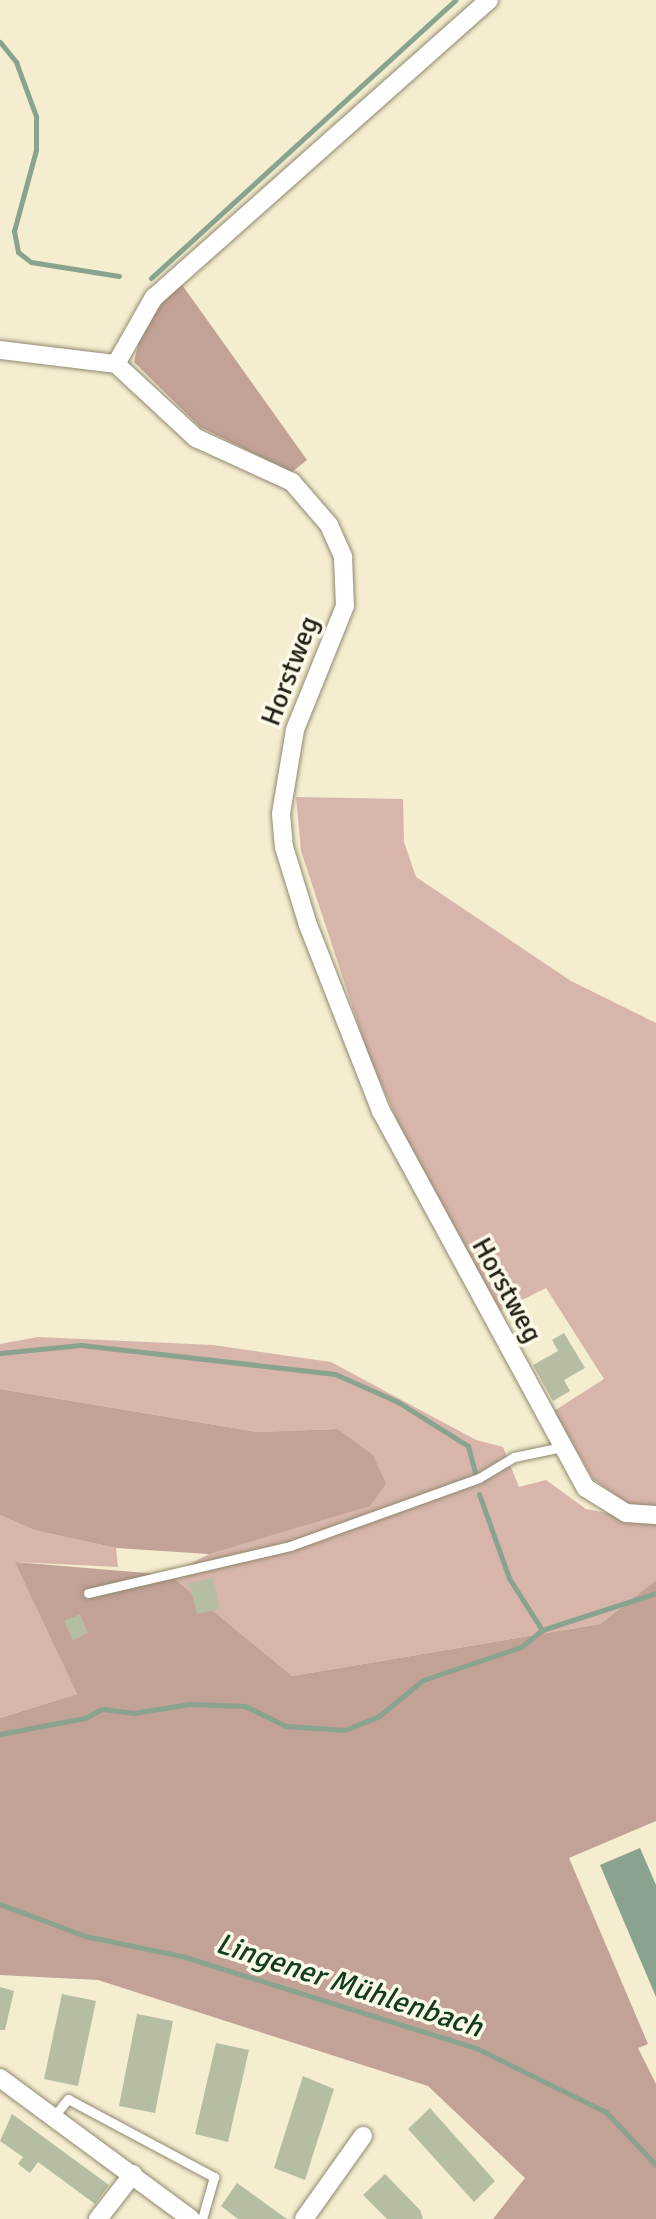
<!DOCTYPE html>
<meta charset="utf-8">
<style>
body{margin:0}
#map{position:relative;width:656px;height:2219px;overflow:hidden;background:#f4edd0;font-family:Signika,sans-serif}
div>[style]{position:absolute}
.green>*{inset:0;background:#d7b5ab}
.forest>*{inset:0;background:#c2a196}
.water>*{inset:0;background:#89a38e}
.stream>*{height:5px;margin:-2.5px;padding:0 2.5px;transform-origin:2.5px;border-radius:2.5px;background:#89a38e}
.building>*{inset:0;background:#b5bea3}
.roads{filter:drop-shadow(0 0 2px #90896f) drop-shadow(0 0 2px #90896f)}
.lane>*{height:9px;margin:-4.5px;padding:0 4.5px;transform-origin:4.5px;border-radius:4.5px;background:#fff}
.street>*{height:18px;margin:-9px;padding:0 9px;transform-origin:9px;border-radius:9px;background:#fff}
span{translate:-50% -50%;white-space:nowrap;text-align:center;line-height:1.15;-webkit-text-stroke:7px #fefae9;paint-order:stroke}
.street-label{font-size:28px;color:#221f15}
.water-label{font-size:30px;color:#113d1f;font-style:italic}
</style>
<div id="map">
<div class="green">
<i style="clip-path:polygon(296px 797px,403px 799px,404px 842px,416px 877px,571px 981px,656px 1023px,656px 1580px,600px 1624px,292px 1676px,170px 1575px,209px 1554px,337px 1429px,258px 1432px,0 1389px,0 1344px,38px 1337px,213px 1345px,331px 1362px,476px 1440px,503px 1447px,519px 1487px,546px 1480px,586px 1509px,618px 1515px,624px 1501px,593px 1479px,554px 1411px,604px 1379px,546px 1288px,496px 1313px,412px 1154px,368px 1054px,301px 851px)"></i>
<i style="clip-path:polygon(0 1515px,34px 1530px,116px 1548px,118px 1567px,16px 1562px,77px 1694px,0 1718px)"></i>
</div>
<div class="forest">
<i style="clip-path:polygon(180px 282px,307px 460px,292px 472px,200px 427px,134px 362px,142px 328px)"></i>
<i style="clip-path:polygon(0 1389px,258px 1432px,337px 1429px,373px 1455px,386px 1484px,370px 1506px,209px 1554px,116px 1548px,34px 1530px,0 1515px)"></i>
<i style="clip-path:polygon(15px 1562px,170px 1575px,292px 1676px,600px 1624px,656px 1580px,656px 1821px,569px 1858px,648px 2044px,638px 2048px,656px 2084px,656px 2219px,493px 2219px,525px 2178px,428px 2086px,98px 1980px,0 1975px,0 1718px,77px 1694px)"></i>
</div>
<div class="water">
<i style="clip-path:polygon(640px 1848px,656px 1885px,656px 1997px,600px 1865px)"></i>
</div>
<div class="stream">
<i style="left:0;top:42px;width:26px;rotate:51deg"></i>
<i style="left:16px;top:62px;width:58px;rotate:69.7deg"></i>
<i style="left:36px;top:116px;width:34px;rotate:90deg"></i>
<i style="left:36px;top:150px;width:84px;rotate:105.2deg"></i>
<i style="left:14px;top:231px;width:21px;rotate:79deg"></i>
<i style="left:18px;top:252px;width:16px;rotate:38deg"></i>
<i style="left:31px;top:262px;width:89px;rotate:9deg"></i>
<i style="left:151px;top:278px;width:412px;rotate:-42.4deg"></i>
<i style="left:0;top:1353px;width:81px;rotate:-5.6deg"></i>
<i style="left:81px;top:1345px;width:256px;rotate:6.5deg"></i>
<i style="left:335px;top:1374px;width:69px;rotate:24deg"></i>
<i style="left:398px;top:1402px;width:83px;rotate:32.2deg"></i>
<i style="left:468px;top:1446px;width:28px;rotate:75deg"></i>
<i style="left:479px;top:1494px;width:89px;rotate:70.3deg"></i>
<i style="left:509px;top:1578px;width:62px;rotate:57.6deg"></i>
<i style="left:0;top:1734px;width:86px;rotate:-10.7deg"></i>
<i style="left:85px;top:1718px;width:19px;rotate:-28deg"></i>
<i style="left:102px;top:1709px;width:31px;rotate:7deg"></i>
<i style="left:133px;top:1713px;width:58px;rotate:-9deg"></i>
<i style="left:190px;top:1704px;width:55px;rotate:2.1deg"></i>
<i style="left:245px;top:1706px;width:46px;rotate:26deg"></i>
<i style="left:286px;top:1726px;width:59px;rotate:3.9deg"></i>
<i style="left:345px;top:1730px;width:37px;rotate:-22deg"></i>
<i style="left:379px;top:1716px;width:57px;rotate:-39.3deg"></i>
<i style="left:423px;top:1680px;width:103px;rotate:-18.6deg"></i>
<i style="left:521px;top:1647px;width:27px;rotate:-39deg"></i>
<i style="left:542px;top:1630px;width:120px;rotate:-18deg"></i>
<i style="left:0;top:1904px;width:91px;rotate:20.6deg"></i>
<i style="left:85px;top:1936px;width:99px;rotate:11.7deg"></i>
<i style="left:182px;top:1956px;width:310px;rotate:17.4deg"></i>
<i style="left:478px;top:2049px;width:143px;rotate:26.2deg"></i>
<i style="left:606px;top:2112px;width:73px;rotate:46.7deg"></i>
</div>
<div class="building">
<i style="clip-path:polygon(564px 1333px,585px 1368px,564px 1380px,570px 1391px,553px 1401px,533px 1365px,558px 1351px,552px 1340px)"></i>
<i style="clip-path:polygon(213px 1578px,220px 1609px,197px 1614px,189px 1583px)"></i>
<i style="clip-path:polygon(80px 1614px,88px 1633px,73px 1640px,64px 1621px)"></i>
<i style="clip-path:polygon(0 1987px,14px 1991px,5px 2030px,0 2030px)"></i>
<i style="clip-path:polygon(62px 1994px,96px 2001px,78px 2086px,44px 2079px)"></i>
<i style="clip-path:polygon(137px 2014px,173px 2021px,155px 2113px,119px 2106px)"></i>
<i style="clip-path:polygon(216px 2043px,249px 2050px,228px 2142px,195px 2134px)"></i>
<i style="clip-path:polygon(303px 2076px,334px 2089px,305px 2180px,274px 2168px)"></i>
<i style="clip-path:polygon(430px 2108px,495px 2181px,474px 2202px,408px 2129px)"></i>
<i style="clip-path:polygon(12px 2114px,109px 2185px,95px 2204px,38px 2162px,30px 2173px,18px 2164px,23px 2157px,0 2141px)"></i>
<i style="clip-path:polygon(385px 2174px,420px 2210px,423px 2219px,387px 2219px,363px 2195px)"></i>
<i style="clip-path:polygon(237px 2183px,287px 2219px,238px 2219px,221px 2206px)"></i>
</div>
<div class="roads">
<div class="lane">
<i style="left:88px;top:1593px;width:207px;rotate:-13.1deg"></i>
<i style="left:290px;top:1546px;width:201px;rotate:-19.8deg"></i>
<i style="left:479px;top:1478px;width:41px;rotate:-31deg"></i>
<i style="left:514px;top:1457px;width:49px;rotate:-11.8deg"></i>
<i style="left:55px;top:2115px;width:21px;rotate:-51deg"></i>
<i style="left:68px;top:2099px;width:166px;rotate:28.1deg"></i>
<i style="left:214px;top:2177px;width:44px;rotate:105.9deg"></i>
</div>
<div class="street">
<i style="left:489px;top:0;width:448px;rotate:138.4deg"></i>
<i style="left:154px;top:297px;width:77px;rotate:119.6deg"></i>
<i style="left:116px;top:364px;width:109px;rotate:42.8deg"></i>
<i style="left:196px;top:438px;width:106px;rotate:24.6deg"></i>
<i style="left:292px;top:482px;width:57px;rotate:49.3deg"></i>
<i style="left:329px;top:525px;width:35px;rotate:66deg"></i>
<i style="left:343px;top:557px;width:49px;rotate:87.7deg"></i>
<i style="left:345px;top:606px;width:134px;rotate:112deg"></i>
<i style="left:295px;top:730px;width:85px;rotate:99.5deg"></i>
<i style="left:281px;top:814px;width:33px;rotate:85deg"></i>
<i style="left:284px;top:847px;width:82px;rotate:72.9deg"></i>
<i style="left:308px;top:925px;width:200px;rotate:68.6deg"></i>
<i style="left:381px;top:1111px;width:429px;rotate:61.5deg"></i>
<i style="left:586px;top:1488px;width:47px;rotate:32deg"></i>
<i style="left:626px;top:1513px;width:30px;rotate:4deg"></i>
<i style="left:0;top:350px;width:117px;rotate:6.9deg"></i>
<i style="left:0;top:2078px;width:237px;rotate:36.4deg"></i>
<i style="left:98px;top:2219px;width:57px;rotate:-52.1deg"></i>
<i style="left:304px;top:2219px;width:102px;rotate:-54.6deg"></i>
</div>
</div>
<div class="street-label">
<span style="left:290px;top:671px;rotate:-69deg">Horstweg</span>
<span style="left:507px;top:1290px;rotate:61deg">Horstweg</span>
</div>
<div class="water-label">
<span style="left:349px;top:1986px;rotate:18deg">Lingener Mühlenbach</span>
</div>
</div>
